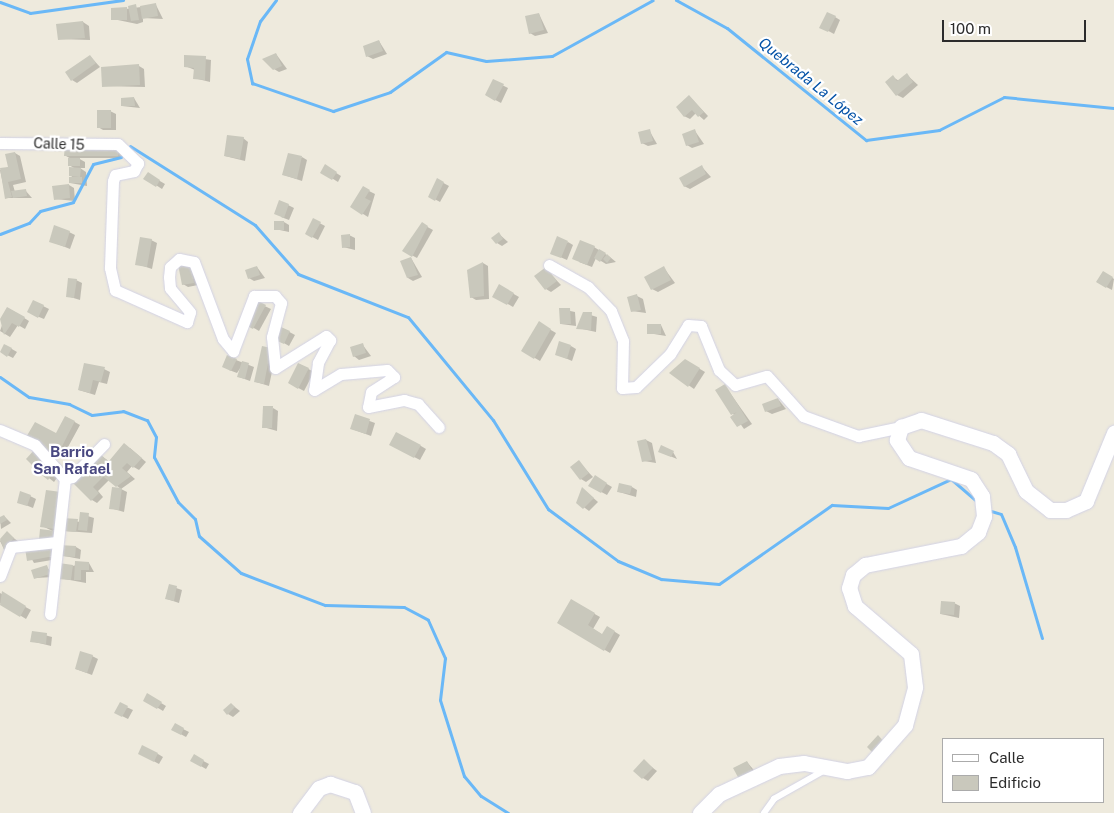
<!DOCTYPE html>
<meta charset="utf-8">
<style>
body{margin:0}
#map{position:relative;width:1114px;height:813px;overflow:hidden;background:#eeeadd;font-family:"Public Sans",sans-serif}
div>[style]{position:absolute}
.shadow>*{inset:0;background:#0003}
.stream>*{height:3px;margin:-1.5px;padding:0 1.5px;transform-origin:1.5px;border-radius:1.5px;background:#6ab8f7}
.building>*{inset:0;background:#c9c8bc}
.roads{filter:drop-shadow(0 0 1px #d2d2e5) drop-shadow(0 0 1px #d2d2e5)}
.lane>*{height:5.5px;margin:-2.75px;padding:0 2.75px;transform-origin:2.75px;border-radius:2.75px;background:#fff}
.street>*{height:11px;margin:-5.5px;padding:0 5.5px;transform-origin:5.5px;border-radius:5.5px;background:#fff}
.secondary>*{height:15px;margin:-7.5px;padding:0 7.5px;transform-origin:7.5px;border-radius:7.5px;background:#fff}
span{translate:-50% -50%;white-space:nowrap;text-align:center;line-height:1.15;-webkit-text-stroke:4.5px #fff;paint-order:stroke}
.street-label{font-size:14px;color:#2c2c2c}
.water-label{font-size:15px;color:#0452a7;font-style:italic}
.neighbourhood-label{font-size:15px;color:#494880;font-weight:700}
.legend{position:absolute;left:942px;top:738px;width:162px;height:65px;box-sizing:border-box;background:#fff;border:1px solid #ababab;margin:0;padding:6px 9px;list-style:none;font-size:15px;color:#2c2c2c}
.legend li{display:flex;align-items:center;gap:10px;height:25px}
.legend b{width:25px;border:1px solid #ababab}
.scale{position:absolute;left:942px;top:20px;width:144px;height:22px;box-sizing:border-box;border:2px solid #2c2c2c;border-top:0;padding-left:6px;font-size:15px;line-height:18px;white-space:nowrap;color:#2c2c2c;-webkit-text-stroke:4px #fff;paint-order:stroke}
</style>
<div id="map">
<div class="shadow">
<i style="clip-path:polygon(156px 5px,163px 19px,143px 18px,143px 22px,137px 24px,113px 19px,126px 9px)"></i>
<i style="clip-path:polygon(539px 14px,548px 33px,535px 36px,530px 33px)"></i>
<i style="clip-path:polygon(835px 17px,840px 20px,834px 34px,821px 27px)"></i>
<i style="clip-path:polygon(83px 22px,89px 26px,90px 40px,59px 39px,58px 25px)"></i>
<i style="clip-path:polygon(379px 41px,387px 54px,373px 59px,367px 56px)"></i>
<i style="clip-path:polygon(276px 54px,287px 69px,279px 72px,274px 69px)"></i>
<i style="clip-path:polygon(90px 56px,100px 67px,77px 83px,72px 80px)"></i>
<i style="clip-path:polygon(186px 56px,211px 60px,210px 82px,194px 78px,195px 70px,185px 66px)"></i>
<i style="clip-path:polygon(139px 66px,144px 69px,145px 87px,104px 86px)"></i>
<i style="clip-path:polygon(907px 75px,918px 85px,903px 98px,897px 95px,893px 77px,899px 81px)"></i>
<i style="clip-path:polygon(494px 81px,508px 88px,501px 103px,486px 95px)"></i>
<i style="clip-path:polygon(690px 97px,708px 116px,704px 120px,696px 113px,690px 119px,684px 116px)"></i>
<i style="clip-path:polygon(134px 98px,140px 108px,122px 106px)"></i>
<i style="clip-path:polygon(110px 111px,116px 114px,116px 130px,103px 130px,98px 127px)"></i>
<i style="clip-path:polygon(649px 130px,657px 144px,648px 146px,642px 143px)"></i>
<i style="clip-path:polygon(695px 131px,704px 144px,692px 148px,687px 145px)"></i>
<i style="clip-path:polygon(243px 138px,248px 142px,245px 161px,225px 156px)"></i>
<i style="clip-path:polygon(124px 151px,123px 158px,78px 158px,85px 162px,85px 168px,80px 168px,86px 172px,87px 186px,70px 183px,74px 168px,69px 165px,73px 160px,66px 156px)"></i>
<i style="clip-path:polygon(15px 153px,20px 156px,26px 182px,13px 185px,15px 192px,25px 190px,32px 198px,6px 198px,0 170px,9px 167px)"></i>
<i style="clip-path:polygon(302px 157px,307px 160px,302px 181px,284px 175px)"></i>
<i style="clip-path:polygon(325px 166px,341px 176px,338px 182px,322px 172px)"></i>
<i style="clip-path:polygon(702px 167px,711px 177px,690px 189px,684px 186px)"></i>
<i style="clip-path:polygon(148px 174px,165px 184px,162px 189px,145px 178px)"></i>
<i style="clip-path:polygon(438px 180px,449px 186px,440px 202px,429px 196px)"></i>
<i style="clip-path:polygon(69px 185px,74px 188px,75px 201px,55px 199px)"></i>
<i style="clip-path:polygon(363px 188px,375px 194px,368px 217px,352px 207px)"></i>
<i style="clip-path:polygon(288px 205px,294px 208px,289px 220px,281px 217px)"></i>
<i style="clip-path:polygon(314px 220px,325px 226px,318px 240px,307px 234px)"></i>
<i style="clip-path:polygon(284px 222px,289px 225px,289px 232px,275px 229px)"></i>
<i style="clip-path:polygon(422px 224px,433px 230px,417px 258px,404px 251px)"></i>
<i style="clip-path:polygon(69px 232px,75px 235px,70px 249px,50px 241px)"></i>
<i style="clip-path:polygon(499px 234px,508px 242px,502px 246px,497px 243px)"></i>
<i style="clip-path:polygon(349px 235px,355px 238px,355px 250px,343px 247px)"></i>
<i style="clip-path:polygon(151px 240px,157px 243px,152px 269px,137px 264px)"></i>
<i style="clip-path:polygon(568px 242px,573px 245px,567px 260px,551px 253px)"></i>
<i style="clip-path:polygon(594px 247px,610px 257px,616px 262px,606px 264px,596px 258px,592px 267px,579px 262px)"></i>
<i style="clip-path:polygon(411px 258px,422px 277px,413px 281px,408px 278px)"></i>
<i style="clip-path:polygon(190px 263px,198px 285px,188px 287px,183px 284px)"></i>
<i style="clip-path:polygon(483px 263px,488px 266px,489px 299px,476px 300px,471px 297px)"></i>
<i style="clip-path:polygon(257px 267px,265px 278px,254px 281px,249px 278px)"></i>
<i style="clip-path:polygon(664px 268px,675px 283px,658px 292px,652px 289px)"></i>
<i style="clip-path:polygon(546px 269px,561px 285px,551px 292px,546px 289px)"></i>
<i style="clip-path:polygon(1103px 272px,1114px 279px,1112px 290px,1097px 282px)"></i>
<i style="clip-path:polygon(76px 280px,82px 283px,80px 300px,67px 296px)"></i>
<i style="clip-path:polygon(500px 286px,519px 297px,513px 307px,494px 296px)"></i>
<i style="clip-path:polygon(637px 296px,643px 299px,646px 313px,632px 311px)"></i>
<i style="clip-path:polygon(258px 303px,271px 309px,259px 331px,247px 324px)"></i>
<i style="clip-path:polygon(43px 306px,49px 309px,44px 319px,34px 315px)"></i>
<i style="clip-path:polygon(8px 308px,29px 321px,25px 329px,18px 325px,10px 337px,0 331px)"></i>
<i style="clip-path:polygon(561px 309px,575px 312px,576px 326px,561px 324px)"></i>
<i style="clip-path:polygon(584px 313px,597px 317px,596px 332px,578px 328px)"></i>
<i style="clip-path:polygon(539px 323px,556px 333px,540px 361px,523px 351px)"></i>
<i style="clip-path:polygon(661px 325px,666px 336px,648px 333px)"></i>
<i style="clip-path:polygon(282px 328px,295px 335px,289px 346px,277px 339px)"></i>
<i style="clip-path:polygon(362px 344px,371px 356px,359px 360px,354px 356px)"></i>
<i style="clip-path:polygon(5px 345px,17px 352px,13px 358px,1px 352px)"></i>
<i style="clip-path:polygon(571px 346px,576px 349px,572px 361px,556px 354px)"></i>
<i style="clip-path:polygon(263px 348px,276px 353px,269px 386px,256px 382px)"></i>
<i style="clip-path:polygon(236px 360px,254px 367px,250px 381px,239px 377px,241px 367px,237px 373px,229px 370px)"></i>
<i style="clip-path:polygon(685px 360px,705px 372px,694px 389px,671px 373px)"></i>
<i style="clip-path:polygon(299px 364px,314px 372px,304px 391px,289px 383px)"></i>
<i style="clip-path:polygon(104px 369px,110px 372px,107px 384px,99px 382px,95px 395px,79px 390px)"></i>
<i style="clip-path:polygon(725px 386px,752px 424px,744px 429px,717px 391px)"></i>
<i style="clip-path:polygon(778px 399px,786px 409px,772px 414px,766px 411px)"></i>
<i style="clip-path:polygon(273px 408px,278px 411px,277px 431px,263px 427px)"></i>
<i style="clip-path:polygon(356px 416px,375px 423px,371px 436px,352px 429px)"></i>
<i style="clip-path:polygon(66px 417px,80px 425px,62px 458px,27px 439px,56px 435px)"></i>
<i style="clip-path:polygon(646px 440px,652px 443px,656px 463px,644px 461px)"></i>
<i style="clip-path:polygon(391px 445px,421px 446px,426px 449px,420px 460px)"></i>
<i style="clip-path:polygon(130px 448px,146px 462px,139px 470px,132px 466px,127px 472px,135px 479px,121px 489px,109px 480px,98px 491px,103px 497px,97px 503px,92px 500px,90px 466px,100px 474px,100px 455px,110px 462px)"></i>
<i style="clip-path:polygon(36px 450px,62px 471px,54px 482px,35px 467px)"></i>
<i style="clip-path:polygon(673px 452px,677px 459px,665px 454px)"></i>
<i style="clip-path:polygon(579px 462px,593px 477px,586px 482px,581px 479px)"></i>
<i style="clip-path:polygon(595px 477px,612px 487px,607px 495px,590px 486px)"></i>
<i style="clip-path:polygon(632px 487px,637px 490px,636px 497px,619px 492px)"></i>
<i style="clip-path:polygon(121px 489px,127px 492px,124px 512px,110px 508px)"></i>
<i style="clip-path:polygon(583px 489px,598px 502px,589px 511px,577px 502px)"></i>
<i style="clip-path:polygon(30px 496px,36px 499px,33px 508px,18px 502px)"></i>
<i style="clip-path:polygon(81px 514px,94px 518px,92px 533px,53px 530px,61px 535px,42px 526px,63px 519px,80px 522px)"></i>
<i style="clip-path:polygon(4px 516px,11px 523px,1px 529px,0 518px)"></i>
<i style="clip-path:polygon(7px 533px,19px 542px,4px 549px,0 541px)"></i>
<i style="clip-path:polygon(76px 547px,81px 550px,80px 559px,59px 555px)"></i>
<i style="clip-path:polygon(26px 549px,58px 559px,34px 563px)"></i>
<i style="clip-path:polygon(89px 563px,94px 572px,86px 572px,86px 583px,59px 578px,72px 566px)"></i>
<i style="clip-path:polygon(47px 567px,54px 577px,35px 578px)"></i>
<i style="clip-path:polygon(170px 586px,182px 590px,179px 603px,167px 599px)"></i>
<i style="clip-path:polygon(0 593px,31px 610px,26px 619px,0 603px)"></i>
<i style="clip-path:polygon(572px 601px,600px 617px,593px 629px,603px 635px,607px 627px,620px 635px,610px 653px,559px 623px)"></i>
<i style="clip-path:polygon(954px 603px,960px 606px,959px 618px,941px 614px)"></i>
<i style="clip-path:polygon(33px 632px,52px 637px,51px 646px,31px 641px)"></i>
<i style="clip-path:polygon(92px 656px,98px 659px,92px 675px,76px 669px)"></i>
<i style="clip-path:polygon(148px 695px,166px 706px,163px 711px,145px 700px)"></i>
<i style="clip-path:polygon(120px 704px,133px 710px,128px 719px,116px 713px)"></i>
<i style="clip-path:polygon(231px 704px,240px 711px,233px 717px,228px 714px)"></i>
<i style="clip-path:polygon(175px 725px,189px 732px,186px 737px,173px 730px)"></i>
<i style="clip-path:polygon(158px 754px,163px 757px,159px 764px,144px 756px)"></i>
<i style="clip-path:polygon(194px 756px,209px 764px,206px 769px,192px 761px)"></i>
<i style="clip-path:polygon(644px 761px,657px 771px,648px 781px,643px 778px)"></i>
<i style="clip-path:polygon(747px 762px,758px 775px,740px 778px)"></i>
</div>
<div class="stream">
<i style="left:276px;top:0;width:26px;rotate:127deg"></i>
<i style="left:260px;top:21px;width:40px;rotate:108.9deg"></i>
<i style="left:247px;top:59px;width:25px;rotate:78deg"></i>
<i style="left:252px;top:83px;width:86px;rotate:19.1deg"></i>
<i style="left:333px;top:111px;width:60px;rotate:-18.4deg"></i>
<i style="left:390px;top:92px;width:69px;rotate:-35.5deg"></i>
<i style="left:446px;top:52px;width:41px;rotate:12.7deg"></i>
<i style="left:486px;top:61px;width:66px;rotate:-4.3deg"></i>
<i style="left:552px;top:56px;width:115px;rotate:-29deg"></i>
<i style="left:676px;top:0;width:58px;rotate:28.8deg"></i>
<i style="left:727px;top:28px;width:179px;rotate:38.9deg"></i>
<i style="left:866px;top:140px;width:74px;rotate:-7.8deg"></i>
<i style="left:939px;top:130px;width:73px;rotate:-26.9deg"></i>
<i style="left:1004px;top:97px;width:111px;rotate:5.7deg"></i>
<i style="left:0;top:2px;width:32px;rotate:20deg"></i>
<i style="left:30px;top:13px;width:94px;rotate:-8deg"></i>
<i style="left:130px;top:146px;width:148px;rotate:32.3deg"></i>
<i style="left:255px;top:225px;width:65px;rotate:48.7deg"></i>
<i style="left:298px;top:274px;width:118px;rotate:21.4deg"></i>
<i style="left:408px;top:317px;width:134px;rotate:50.5deg"></i>
<i style="left:493px;top:420px;width:105px;rotate:58.3deg"></i>
<i style="left:548px;top:509px;width:87px;rotate:36.6deg"></i>
<i style="left:618px;top:561px;width:47px;rotate:22.7deg"></i>
<i style="left:661px;top:579px;width:58px;rotate:4.9deg"></i>
<i style="left:719px;top:584px;width:138px;rotate:-35deg"></i>
<i style="left:832px;top:505px;width:56px;rotate:3.1deg"></i>
<i style="left:888px;top:508px;width:69px;rotate:-24.7deg"></i>
<i style="left:951px;top:479px;width:35px;rotate:41deg"></i>
<i style="left:0;top:234px;width:31px;rotate:-21deg"></i>
<i style="left:29px;top:223px;width:16px;rotate:-47deg"></i>
<i style="left:40px;top:211px;width:34px;rotate:-15deg"></i>
<i style="left:73px;top:202px;width:43px;rotate:-62.2deg"></i>
<i style="left:93px;top:164px;width:29px;rotate:-14deg"></i>
<i style="left:0;top:377px;width:35px;rotate:35deg"></i>
<i style="left:29px;top:397px;width:41px;rotate:9.9deg"></i>
<i style="left:69px;top:404px;width:25px;rotate:26deg"></i>
<i style="left:92px;top:415px;width:31px;rotate:-7deg"></i>
<i style="left:123px;top:411px;width:26px;rotate:21deg"></i>
<i style="left:147px;top:420px;width:19px;rotate:62deg"></i>
<i style="left:156px;top:437px;width:20px;rotate:96deg"></i>
<i style="left:154px;top:457px;width:51px;rotate:61.9deg"></i>
<i style="left:178px;top:502px;width:24px;rotate:45deg"></i>
<i style="left:195px;top:519px;width:17px;rotate:77deg"></i>
<i style="left:199px;top:536px;width:56px;rotate:41.4deg"></i>
<i style="left:241px;top:573px;width:90px;rotate:20.9deg"></i>
<i style="left:325px;top:605px;width:79px;rotate:1.5deg"></i>
<i style="left:404px;top:607px;width:27px;rotate:28deg"></i>
<i style="left:428px;top:620px;width:42px;rotate:65.9deg"></i>
<i style="left:445px;top:658px;width:42px;rotate:96.8deg"></i>
<i style="left:440px;top:700px;width:80px;rotate:72.5deg"></i>
<i style="left:464px;top:776px;width:26px;rotate:50deg"></i>
<i style="left:481px;top:796px;width:32px;rotate:32deg"></i>
<i style="left:991px;top:511px;width:10px;rotate:17deg"></i>
<i style="left:1001px;top:514px;width:36px;rotate:67deg"></i>
<i style="left:1015px;top:547px;width:95px;rotate:73.5deg"></i>
</div>
<div class="building">
<i style="clip-path:polygon(156px 3px,158px 16px,142px 19px,140px 6px)"></i>
<i style="clip-path:polygon(136px 4px,139px 20px,131px 21px,128px 6px)"></i>
<i style="clip-path:polygon(127px 7px,127px 20px,111px 20px,111px 8px)"></i>
<i style="clip-path:polygon(827px 12px,836px 16px,828px 32px,819px 28px)"></i>
<i style="clip-path:polygon(539px 13px,544px 30px,529px 34px,525px 16px)"></i>
<i style="clip-path:polygon(83px 21px,85px 38px,58px 40px,56px 24px)"></i>
<i style="clip-path:polygon(379px 40px,383px 51px,366px 57px,363px 46px)"></i>
<i style="clip-path:polygon(276px 53px,282px 66px,273px 70px,262px 59px)"></i>
<i style="clip-path:polygon(90px 55px,96px 63px,71px 81px,65px 72px)"></i>
<i style="clip-path:polygon(184px 55px,206px 56px,205px 80px,193px 79px,194px 68px,184px 67px)"></i>
<i style="clip-path:polygon(139px 64px,140px 85px,102px 87px,101px 67px)"></i>
<i style="clip-path:polygon(907px 73px,913px 82px,896px 96px,885px 82px,893px 75px,897px 81px)"></i>
<i style="clip-path:polygon(493px 79px,504px 84px,495px 101px,485px 95px)"></i>
<i style="clip-path:polygon(689px 95px,704px 112px,698px 117px,692px 110px,684px 117px,676px 107px)"></i>
<i style="clip-path:polygon(134px 97px,135px 106px,121px 106px,121px 98px)"></i>
<i style="clip-path:polygon(97px 110px,111px 110px,111px 128px,97px 128px)"></i>
<i style="clip-path:polygon(650px 129px,653px 141px,641px 144px,638px 132px)"></i>
<i style="clip-path:polygon(695px 129px,699px 142px,686px 146px,682px 134px)"></i>
<i style="clip-path:polygon(227px 135px,244px 137px,240px 159px,224px 156px)"></i>
<i style="clip-path:polygon(65px 145px,119px 147px,118px 156px,64px 156px)"></i>
<i style="clip-path:polygon(15px 152px,21px 179px,8px 182px,12px 197px,5px 199px,0 168px,8px 167px,5px 154px)"></i>
<i style="clip-path:polygon(288px 153px,302px 156px,297px 179px,282px 175px)"></i>
<i style="clip-path:polygon(68px 158px,80px 158px,80px 166px,68px 166px)"></i>
<i style="clip-path:polygon(325px 164px,337px 172px,332px 180px,320px 173px)"></i>
<i style="clip-path:polygon(702px 165px,706px 174px,684px 187px,679px 178px)"></i>
<i style="clip-path:polygon(69px 167px,81px 168px,80px 177px,69px 176px)"></i>
<i style="clip-path:polygon(148px 172px,160px 180px,156px 187px,143px 179px)"></i>
<i style="clip-path:polygon(69px 177px,82px 177px,82px 183px,69px 183px)"></i>
<i style="clip-path:polygon(437px 178px,444px 182px,435px 201px,428px 197px)"></i>
<i style="clip-path:polygon(69px 184px,70px 198px,54px 200px,52px 186px)"></i>
<i style="clip-path:polygon(363px 186px,370px 190px,365px 198px,371px 201px,362px 215px,350px 207px)"></i>
<i style="clip-path:polygon(26px 189px,27px 196px,13px 198px,11px 191px)"></i>
<i style="clip-path:polygon(279px 200px,289px 204px,284px 218px,274px 214px)"></i>
<i style="clip-path:polygon(313px 218px,321px 222px,312px 238px,305px 234px)"></i>
<i style="clip-path:polygon(274px 221px,284px 221px,284px 230px,274px 230px)"></i>
<i style="clip-path:polygon(422px 222px,428px 226px,412px 257px,402px 251px)"></i>
<i style="clip-path:polygon(54px 225px,70px 231px,65px 247px,49px 242px)"></i>
<i style="clip-path:polygon(499px 232px,503px 239px,496px 244px,491px 238px)"></i>
<i style="clip-path:polygon(350px 234px,350px 247px,342px 248px,341px 235px)"></i>
<i style="clip-path:polygon(557px 236px,568px 241px,561px 258px,550px 254px)"></i>
<i style="clip-path:polygon(140px 237px,152px 239px,147px 267px,135px 265px)"></i>
<i style="clip-path:polygon(580px 240px,595px 246px,587px 265px,572px 259px)"></i>
<i style="clip-path:polygon(599px 249px,606px 253px,600px 262px,594px 258px)"></i>
<i style="clip-path:polygon(607px 254px,611px 258px,607px 263px,603px 259px)"></i>
<i style="clip-path:polygon(411px 257px,418px 275px,407px 278px,400px 261px)"></i>
<i style="clip-path:polygon(190px 262px,194px 283px,182px 285px,178px 264px)"></i>
<i style="clip-path:polygon(483px 262px,484px 296px,470px 298px,467px 270px)"></i>
<i style="clip-path:polygon(257px 266px,260px 275px,248px 279px,245px 270px)"></i>
<i style="clip-path:polygon(664px 266px,671px 280px,651px 290px,644px 277px)"></i>
<i style="clip-path:polygon(546px 267px,557px 281px,545px 290px,534px 276px)"></i>
<i style="clip-path:polygon(1103px 271px,1113px 277px,1106px 288px,1096px 282px)"></i>
<i style="clip-path:polygon(68px 278px,77px 279px,74px 298px,66px 297px)"></i>
<i style="clip-path:polygon(499px 284px,514px 293px,507px 305px,492px 297px)"></i>
<i style="clip-path:polygon(637px 294px,641px 310px,631px 312px,627px 297px)"></i>
<i style="clip-path:polygon(33px 300px,44px 305px,38px 318px,27px 312px)"></i>
<i style="clip-path:polygon(258px 301px,266px 305px,253px 329px,245px 325px)"></i>
<i style="clip-path:polygon(7px 307px,25px 317px,19px 327px,12px 323px,4px 335px,0 319px)"></i>
<i style="clip-path:polygon(559px 308px,570px 308px,571px 324px,560px 324px)"></i>
<i style="clip-path:polygon(583px 312px,592px 312px,591px 330px,576px 329px)"></i>
<i style="clip-path:polygon(539px 321px,551px 329px,534px 359px,521px 351px)"></i>
<i style="clip-path:polygon(647px 324px,661px 324px,661px 334px,647px 334px)"></i>
<i style="clip-path:polygon(281px 327px,290px 331px,284px 344px,275px 340px)"></i>
<i style="clip-path:polygon(559px 341px,571px 345px,567px 359px,555px 355px)"></i>
<i style="clip-path:polygon(363px 343px,366px 353px,353px 357px,350px 347px)"></i>
<i style="clip-path:polygon(4px 344px,12px 348px,7px 357px,0 352px)"></i>
<i style="clip-path:polygon(262px 346px,271px 348px,264px 384px,254px 382px)"></i>
<i style="clip-path:polygon(227px 355px,237px 359px,231px 371px,222px 367px)"></i>
<i style="clip-path:polygon(685px 359px,700px 368px,688px 387px,669px 373px)"></i>
<i style="clip-path:polygon(242px 361px,249px 363px,245px 379px,237px 377px)"></i>
<i style="clip-path:polygon(84px 363px,105px 367px,101px 382px,93px 380px,90px 393px,78px 390px)"></i>
<i style="clip-path:polygon(298px 363px,309px 368px,298px 389px,288px 383px)"></i>
<i style="clip-path:polygon(725px 384px,748px 421px,737px 427px,730px 417px,737px 412px,731px 415px,715px 390px)"></i>
<i style="clip-path:polygon(778px 398px,781px 406px,765px 412px,762px 404px)"></i>
<i style="clip-path:polygon(263px 406px,273px 406px,272px 428px,262px 428px)"></i>
<i style="clip-path:polygon(355px 414px,370px 419px,366px 434px,350px 429px)"></i>
<i style="clip-path:polygon(65px 416px,75px 421px,57px 456px,25px 439px,35px 422px,56px 433px)"></i>
<i style="clip-path:polygon(396px 432px,421px 445px,414px 458px,389px 445px)"></i>
<i style="clip-path:polygon(646px 439px,652px 460px,642px 462px,637px 441px)"></i>
<i style="clip-path:polygon(124px 443px,142px 458px,133px 468px,127px 463px,122px 468px,131px 476px,116px 487px,99px 473px)"></i>
<i style="clip-path:polygon(661px 445px,674px 451px,671px 457px,658px 452px)"></i>
<i style="clip-path:polygon(35px 449px,44px 457px,35px 468px,26px 459px)"></i>
<i style="clip-path:polygon(100px 454px,108px 461px,100px 471px,91px 464px)"></i>
<i style="clip-path:polygon(45px 457px,52px 463px,42px 476px,35px 470px)"></i>
<i style="clip-path:polygon(579px 460px,589px 473px,580px 480px,570px 467px)"></i>
<i style="clip-path:polygon(53px 463px,58px 467px,48px 480px,43px 476px)"></i>
<i style="clip-path:polygon(90px 464px,103px 477px,93px 487px,99px 493px,91px 501px,72px 482px)"></i>
<i style="clip-path:polygon(595px 475px,607px 483px,601px 493px,588px 486px)"></i>
<i style="clip-path:polygon(619px 483px,632px 486px,630px 494px,617px 492px)"></i>
<i style="clip-path:polygon(112px 487px,122px 488px,119px 510px,109px 509px)"></i>
<i style="clip-path:polygon(582px 487px,594px 498px,583px 509px,576px 503px)"></i>
<i style="clip-path:polygon(46px 490px,61px 492px,55px 529px,40px 527px)"></i>
<i style="clip-path:polygon(20px 491px,31px 495px,27px 506px,17px 503px)"></i>
<i style="clip-path:polygon(80px 512px,89px 513px,87px 531px,78px 530px)"></i>
<i style="clip-path:polygon(4px 515px,7px 520px,0 524px,0 517px)"></i>
<i style="clip-path:polygon(63px 518px,78px 519px,76px 532px,62px 531px)"></i>
<i style="clip-path:polygon(40px 529px,56px 531px,55px 541px,39px 540px)"></i>
<i style="clip-path:polygon(7px 531px,14px 538px,4px 550px,0 539px)"></i>
<i style="clip-path:polygon(51px 543px,54px 556px,27px 561px,25px 548px)"></i>
<i style="clip-path:polygon(59px 545px,76px 546px,75px 557px,58px 556px)"></i>
<i style="clip-path:polygon(75px 561px,89px 562px,89px 570px,81px 570px,81px 580px,74px 580px)"></i>
<i style="clip-path:polygon(59px 563px,73px 565px,71px 580px,57px 579px)"></i>
<i style="clip-path:polygon(47px 565px,50px 574px,34px 579px,31px 570px)"></i>
<i style="clip-path:polygon(169px 584px,177px 586px,174px 601px,165px 599px)"></i>
<i style="clip-path:polygon(2px 591px,26px 606px,20px 617px,0 605px)"></i>
<i style="clip-path:polygon(571px 599px,595px 613px,588px 625px,602px 634px,607px 626px,615px 631px,604px 651px,557px 623px)"></i>
<i style="clip-path:polygon(941px 601px,955px 602px,954px 615px,940px 614px)"></i>
<i style="clip-path:polygon(32px 631px,47px 633px,46px 644px,30px 642px)"></i>
<i style="clip-path:polygon(80px 651px,93px 655px,87px 673px,75px 669px)"></i>
<i style="clip-path:polygon(147px 693px,162px 702px,157px 709px,143px 701px)"></i>
<i style="clip-path:polygon(120px 702px,128px 706px,122px 717px,114px 713px)"></i>
<i style="clip-path:polygon(231px 703px,235px 707px,227px 715px,223px 710px)"></i>
<i style="clip-path:polygon(175px 723px,184px 728px,181px 735px,171px 730px)"></i>
<i style="clip-path:polygon(878px 735px,885px 743px,874px 754px,867px 747px)"></i>
<i style="clip-path:polygon(142px 745px,158px 753px,154px 762px,138px 754px)"></i>
<i style="clip-path:polygon(194px 754px,204px 760px,201px 767px,190px 761px)"></i>
<i style="clip-path:polygon(644px 759px,653px 768px,642px 779px,633px 771px)"></i>
<i style="clip-path:polygon(747px 761px,753px 772px,739px 779px,733px 768px)"></i>
</div>
<div class="roads">
<div class="lane">
<i style="left:764px;top:813px;width:17px;rotate:-54deg"></i>
<i style="left:774px;top:799px;width:59px;rotate:-29.6deg"></i>
</div>
<div class="street">
<i style="left:0;top:143px;width:118px;rotate:0.5deg"></i>
<i style="left:118px;top:144px;width:28px;rotate:44deg"></i>
<i style="left:138px;top:163px;width:9px;rotate:117deg"></i>
<i style="left:134px;top:171px;width:19px;rotate:168deg"></i>
<i style="left:115px;top:175px;width:6px;rotate:108deg"></i>
<i style="left:113px;top:181px;width:87px;rotate:92deg"></i>
<i style="left:110px;top:268px;width:23px;rotate:77deg"></i>
<i style="left:115px;top:290px;width:79px;rotate:24deg"></i>
<i style="left:187px;top:322px;width:10px;rotate:-73deg"></i>
<i style="left:190px;top:312px;width:31px;rotate:-130deg"></i>
<i style="left:170px;top:288px;width:11px;rotate:-95deg"></i>
<i style="left:169px;top:277px;width:10px;rotate:-84deg"></i>
<i style="left:170px;top:267px;width:12px;rotate:-42deg"></i>
<i style="left:179px;top:259px;width:15px;rotate:11deg"></i>
<i style="left:194px;top:262px;width:82px;rotate:69.4deg"></i>
<i style="left:223px;top:339px;width:16px;rotate:50deg"></i>
<i style="left:233px;top:351px;width:59px;rotate:-69.1deg"></i>
<i style="left:254px;top:296px;width:21px"></i>
<i style="left:275px;top:296px;width:9px;rotate:49deg"></i>
<i style="left:281px;top:303px;width:35px;rotate:105deg"></i>
<i style="left:272px;top:337px;width:31px;rotate:84deg"></i>
<i style="left:275px;top:368px;width:60px;rotate:-32.1deg"></i>
<i style="left:326px;top:336px;width:6px;rotate:45deg"></i>
<i style="left:330px;top:340px;width:26px;rotate:118deg"></i>
<i style="left:318px;top:363px;width:27px;rotate:98deg"></i>
<i style="left:314px;top:390px;width:31px;rotate:-31deg"></i>
<i style="left:341px;top:374px;width:46px;rotate:-5deg"></i>
<i style="left:387px;top:370px;width:10px;rotate:45deg"></i>
<i style="left:394px;top:377px;width:27px;rotate:147deg"></i>
<i style="left:371px;top:392px;width:15px;rotate:101deg"></i>
<i style="left:368px;top:407px;width:37px;rotate:-11deg"></i>
<i style="left:404px;top:400px;width:15px;rotate:16deg"></i>
<i style="left:418px;top:404px;width:31px;rotate:48deg"></i>
<i style="left:549px;top:265px;width:45px;rotate:29.4deg"></i>
<i style="left:588px;top:287px;width:33px;rotate:46deg"></i>
<i style="left:611px;top:311px;width:32px;rotate:68deg"></i>
<i style="left:623px;top:341px;width:47px;rotate:91.2deg"></i>
<i style="left:622px;top:388px;width:14px;rotate:-4deg"></i>
<i style="left:636px;top:387px;width:47px;rotate:-44.1deg"></i>
<i style="left:670px;top:354px;width:34px;rotate:-58deg"></i>
<i style="left:688px;top:325px;width:13px;rotate:4deg"></i>
<i style="left:701px;top:326px;width:48px;rotate:67.8deg"></i>
<i style="left:719px;top:370px;width:22px;rotate:43deg"></i>
<i style="left:735px;top:385px;width:33px;rotate:-16deg"></i>
<i style="left:767px;top:376px;width:54px;rotate:48deg"></i>
<i style="left:803px;top:416px;width:59px;rotate:20deg"></i>
<i style="left:858px;top:436px;width:44px;rotate:-11.8deg"></i>
<i style="left:0;top:430px;width:38px;rotate:23deg"></i>
<i style="left:35px;top:445px;width:45px;rotate:48.6deg"></i>
<i style="left:65px;top:479px;width:7px;rotate:-16deg"></i>
<i style="left:72px;top:477px;width:46px;rotate:-45.9deg"></i>
<i style="left:0;top:576px;width:31px;rotate:-69deg"></i>
<i style="left:11px;top:547px;width:46px;rotate:-6.2deg"></i>
<i style="left:50px;top:614px;width:136px;rotate:-83.7deg"></i>
</div>
<div class="secondary">
<i style="left:300px;top:813px;width:31px;rotate:-53deg"></i>
<i style="left:319px;top:788px;width:12px;rotate:-20deg"></i>
<i style="left:330px;top:784px;width:26px;rotate:18deg"></i>
<i style="left:355px;top:792px;width:22px;rotate:69deg"></i>
<i style="left:700px;top:813px;width:27px;rotate:-45deg"></i>
<i style="left:719px;top:794px;width:66px;rotate:-25deg"></i>
<i style="left:779px;top:766px;width:25px;rotate:-7deg"></i>
<i style="left:804px;top:763px;width:44px;rotate:10.5deg"></i>
<i style="left:847px;top:771px;width:21px;rotate:-11deg"></i>
<i style="left:868px;top:767px;width:56px;rotate:-48.6deg"></i>
<i style="left:905px;top:725px;width:39px;rotate:-75deg"></i>
<i style="left:915px;top:687px;width:33px;rotate:-97deg"></i>
<i style="left:911px;top:654px;width:74px;rotate:-139.4deg"></i>
<i style="left:855px;top:606px;width:19px;rotate:-108deg"></i>
<i style="left:849px;top:588px;width:14px;rotate:-73deg"></i>
<i style="left:853px;top:575px;width:16px;rotate:-40deg"></i>
<i style="left:865px;top:565px;width:98px;rotate:-11.2deg"></i>
<i style="left:961px;top:546px;width:22px;rotate:-39deg"></i>
<i style="left:978px;top:532px;width:17px;rotate:-69deg"></i>
<i style="left:984px;top:516px;width:20px;rotate:-96deg"></i>
<i style="left:982px;top:496px;width:20px;rotate:-123deg"></i>
<i style="left:971px;top:479px;width:65px;rotate:-161.3deg"></i>
<i style="left:909px;top:458px;width:22px;rotate:-124deg"></i>
<i style="left:897px;top:440px;width:14px;rotate:-73deg"></i>
<i style="left:901px;top:427px;width:21px;rotate:-19deg"></i>
<i style="left:921px;top:420px;width:76px;rotate:17.7deg"></i>
<i style="left:993px;top:443px;width:19px;rotate:36deg"></i>
<i style="left:1008px;top:454px;width:41px;rotate:64.1deg"></i>
<i style="left:1026px;top:491px;width:31px;rotate:38deg"></i>
<i style="left:1050px;top:510px;width:16px"></i>
<i style="left:1066px;top:510px;width:22px;rotate:-24deg"></i>
<i style="left:1086px;top:501px;width:74px;rotate:-67.6deg"></i>
</div>
</div>
<div class="street-label">
<span style="left:59px;top:144px;rotate:2deg">Calle 15</span>
</div>
<div class="water-label">
<span style="left:811px;top:81px;rotate:39deg">Quebrada La López</span>
</div>
<div class="neighbourhood-label">
<span style="left:72px;top:460px">Barrio<br>San Rafael</span>
</div>
<ul class="legend">
<li><b style="height:6px;background:#fff"></b>Calle</li>
<li><b style="height:14px;background:#c9c8bc"></b>Edificio</li>
</ul>
<div class="scale">100 m</div>
</div>
